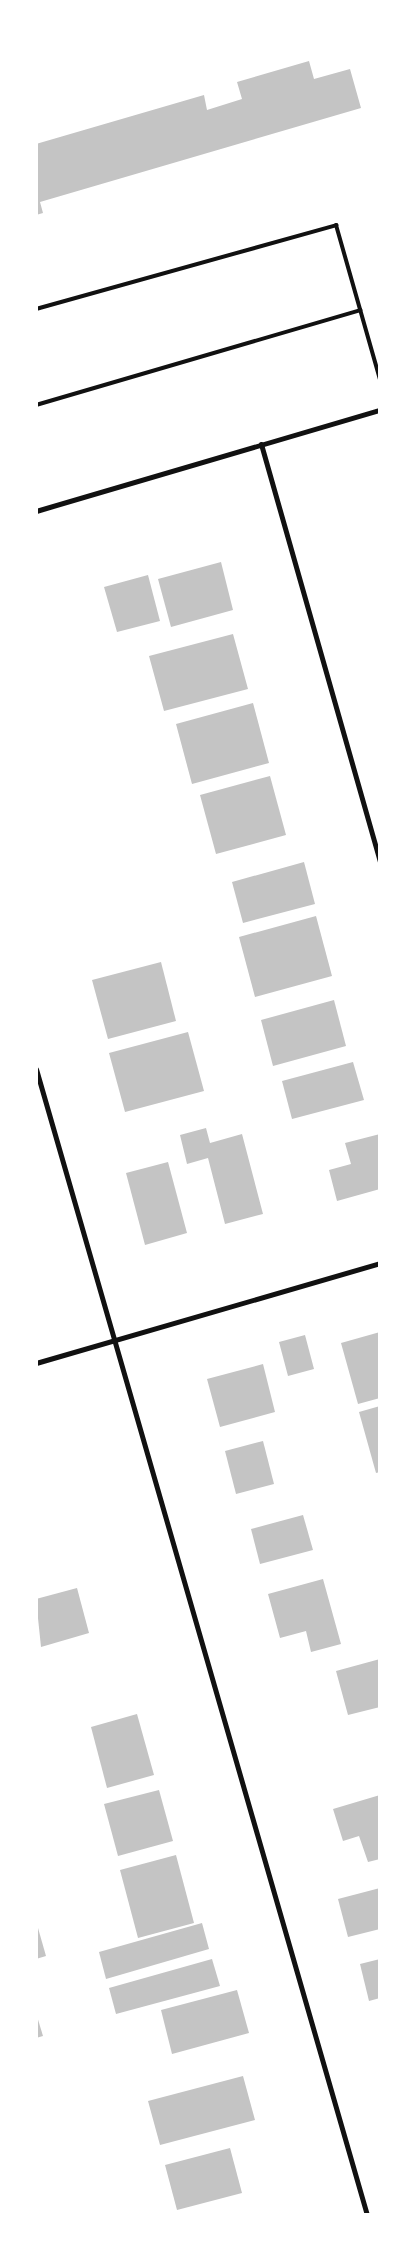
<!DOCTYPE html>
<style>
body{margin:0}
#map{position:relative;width:416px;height:2251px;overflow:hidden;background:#fff;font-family:Rubik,sans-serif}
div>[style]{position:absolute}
.building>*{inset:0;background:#c4c4c4}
.service>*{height:4px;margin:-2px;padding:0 2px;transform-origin:2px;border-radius:2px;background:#111}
.minor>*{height:5px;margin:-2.5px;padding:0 2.5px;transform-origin:2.5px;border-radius:2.5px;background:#111}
span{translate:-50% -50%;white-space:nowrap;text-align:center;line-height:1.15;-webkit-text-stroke:5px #fff;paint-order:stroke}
.frame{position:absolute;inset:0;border:38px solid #fff;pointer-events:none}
</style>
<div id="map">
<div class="building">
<i style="clip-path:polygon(309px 61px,314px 79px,350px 69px,361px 108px,40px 202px,43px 213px,36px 215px,36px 144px,204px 95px,207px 110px,242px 99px,237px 82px)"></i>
<i style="clip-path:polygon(221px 562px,233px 610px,171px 627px,158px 579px)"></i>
<i style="clip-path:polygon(148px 575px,160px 621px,117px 632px,104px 587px)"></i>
<i style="clip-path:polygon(233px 634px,248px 689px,164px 711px,149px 656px)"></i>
<i style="clip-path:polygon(253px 703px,269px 763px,192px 784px,176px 724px)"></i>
<i style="clip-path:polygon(270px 776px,286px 835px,216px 854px,200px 795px)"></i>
<i style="clip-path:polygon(304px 862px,315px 904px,243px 923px,232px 882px)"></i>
<i style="clip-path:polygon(316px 916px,332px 976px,255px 997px,239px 937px)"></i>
<i style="clip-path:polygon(161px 962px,176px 1021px,108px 1039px,92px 980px)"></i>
<i style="clip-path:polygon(334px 1000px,346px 1046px,273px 1066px,261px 1020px)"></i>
<i style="clip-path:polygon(188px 1032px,204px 1091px,125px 1112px,109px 1053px)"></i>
<i style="clip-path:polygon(353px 1062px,364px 1100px,292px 1119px,282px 1081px)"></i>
<i style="clip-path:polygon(206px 1128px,210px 1143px,242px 1134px,263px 1214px,225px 1224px,208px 1158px,187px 1164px,180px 1135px)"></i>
<i style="clip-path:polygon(380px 1134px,380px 1189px,337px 1201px,329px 1170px,351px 1164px,345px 1143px)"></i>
<i style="clip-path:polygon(168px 1162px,187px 1233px,145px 1245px,126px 1173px)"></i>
<i style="clip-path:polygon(380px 1332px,380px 1398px,358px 1404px,341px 1343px)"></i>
<i style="clip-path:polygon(305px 1335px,314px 1369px,288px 1376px,279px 1342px)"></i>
<i style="clip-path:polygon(263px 1364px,275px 1412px,220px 1427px,207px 1379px)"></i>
<i style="clip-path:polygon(380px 1406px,380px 1472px,376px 1473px,359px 1412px)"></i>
<i style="clip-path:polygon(263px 1441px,274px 1484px,236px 1494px,225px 1451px)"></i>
<i style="clip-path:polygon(303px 1515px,313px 1550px,260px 1564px,251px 1529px)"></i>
<i style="clip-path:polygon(323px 1579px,341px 1644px,311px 1652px,306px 1631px,280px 1638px,268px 1594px)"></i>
<i style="clip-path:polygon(77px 1588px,89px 1633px,41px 1647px,36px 1599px)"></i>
<i style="clip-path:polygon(380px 1659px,380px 1707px,348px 1715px,336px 1671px)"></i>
<i style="clip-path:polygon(137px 1714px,154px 1775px,107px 1788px,91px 1727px)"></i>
<i style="clip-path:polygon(159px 1790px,173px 1841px,118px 1856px,104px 1804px)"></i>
<i style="clip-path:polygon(380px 1795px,380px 1859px,368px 1862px,359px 1836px,343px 1841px,333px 1809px)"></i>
<i style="clip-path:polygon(176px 1855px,194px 1923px,138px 1938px,120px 1870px)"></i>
<i style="clip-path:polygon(380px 1888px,380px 1929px,348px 1937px,338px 1899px)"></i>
<i style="clip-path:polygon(36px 1921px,46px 1956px,36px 1959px)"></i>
<i style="clip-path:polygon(202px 1923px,209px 1949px,106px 1979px,99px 1952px)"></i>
<i style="clip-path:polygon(212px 1959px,220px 1986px,116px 2014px,109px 1988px)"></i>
<i style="clip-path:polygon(380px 1959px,380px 1998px,369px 2001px,360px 1964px)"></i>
<i style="clip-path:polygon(237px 1990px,249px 2033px,172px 2054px,161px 2010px)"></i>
<i style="clip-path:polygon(36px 2013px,43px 2036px,36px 2038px)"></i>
<i style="clip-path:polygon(243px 2076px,255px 2120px,160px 2145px,148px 2101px)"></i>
<i style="clip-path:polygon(230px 2148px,242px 2193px,177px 2210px,165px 2165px)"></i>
</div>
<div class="service">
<i style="left:36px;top:309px;width:312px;rotate:-15.6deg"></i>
<i style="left:336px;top:225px;width:160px;rotate:74.1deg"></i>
<i style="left:36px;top:405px;width:338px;rotate:-16.3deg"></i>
</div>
<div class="minor">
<i style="left:261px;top:444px;width:434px;rotate:74.1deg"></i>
<i style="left:36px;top:511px;width:359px;rotate:-16.4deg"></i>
<i style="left:36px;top:1069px;width:1193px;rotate:73.89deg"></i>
<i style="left:36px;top:1363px;width:358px;rotate:-16.2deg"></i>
</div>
<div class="frame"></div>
</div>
